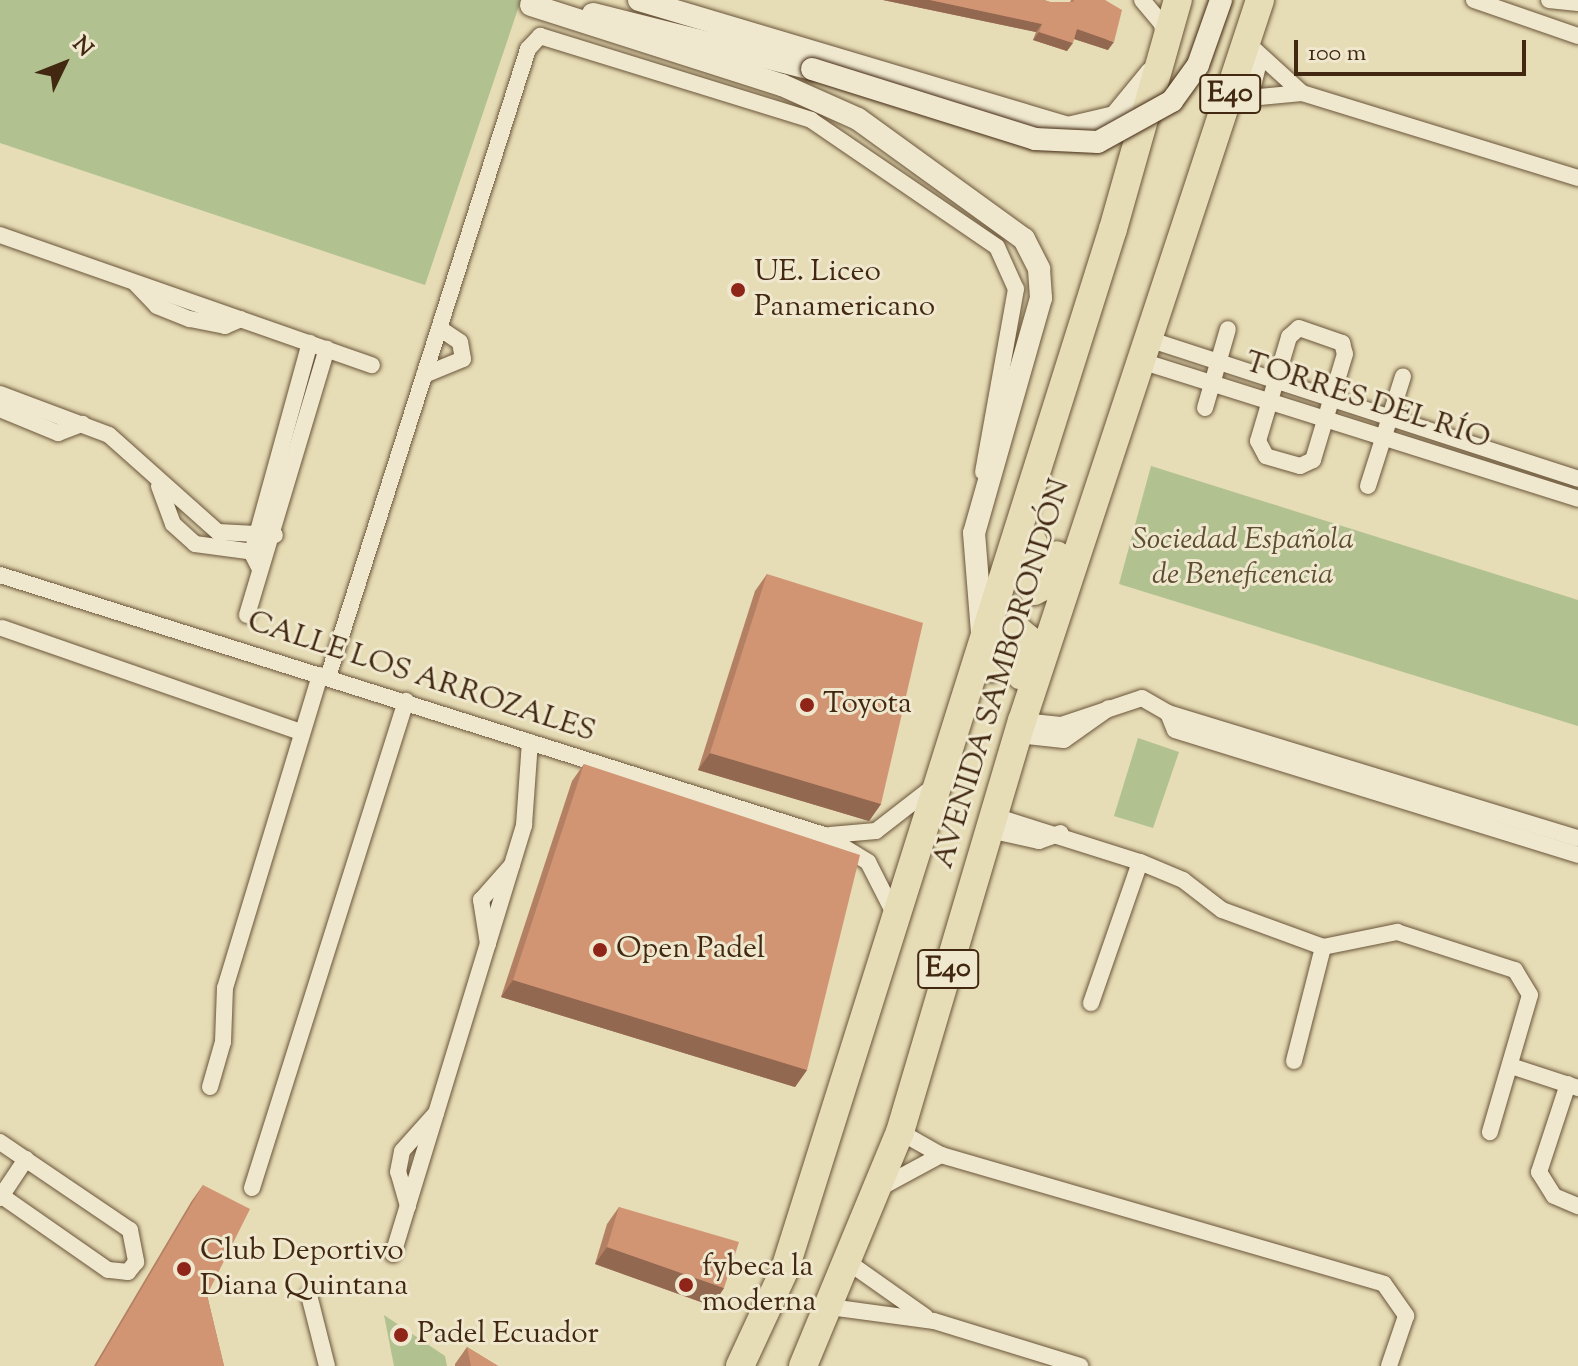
<!DOCTYPE html>
<meta charset="utf-8">
<style>
body{margin:0}
#map{position:relative;width:1578px;height:1366px;overflow:hidden;background:#e6dcb5;font-family:"Sorts Mill Goudy",serif}
div>[style]{position:absolute}
.green>*{inset:0;background:#b1c190}
.roads{filter:drop-shadow(0 0 2px #6b553a) drop-shadow(0 0 2px #6b553a)}
.street>*{height:16px;margin:-8px;padding:0 8px;transform-origin:8px;border-radius:8px;background:#efe8cf}
.secondary>*{height:22px;margin:-11px;padding:0 11px;transform-origin:11px;border-radius:11px;background:#efe8cf}
.highway>*{height:28px;margin:-14px;padding:0 14px;transform-origin:14px;border-radius:14px;background:#e6dcb5}
.bridges{filter:drop-shadow(0 0 2px #422811) drop-shadow(0 0 2px #422811)}
.secondary-bridge>*{height:22px;margin:-11px;padding:0 11px;transform-origin:11px;border-radius:11px;background:#efe8cf}
.wall>*{inset:0;background:#b48064}
.shaded-wall>*{inset:0;background:#926851}
.building>*{inset:0;background:#d19574}
.dots>*{width:22px;height:22px;translate:-50% -50%;box-sizing:border-box;border:4px solid #efe8cf;border-radius:50%}
span{translate:-50% -50%;white-space:nowrap;text-align:center;line-height:1.15;-webkit-text-stroke:6px #efe8cf;paint-order:stroke}
.shield-label span{padding:2px 6px;background:#efe8cf;border:2px solid;border-radius:6px;-webkit-text-stroke-width:0}
.shield-label{font-size:28px;color:#422811;font-weight:700}
.poi-label{font-size:30px;color:#422811}
.left{translate:0 -50%;text-align:left}
.street-label{font-size:30px;color:#422811}
.park-label{font-size:30px;color:#5e4e31;font-style:italic}
.north{position:absolute;left:24px;top:24px;width:80px;height:80px;-webkit-text-stroke:6px #efe8cf;paint-order:stroke;rotate:47deg;font-size:22px;font-weight:700;line-height:32px;text-align:center;color:#422811}
.north::after{content:'';display:block;margin:auto;width:28px;height:36px;background:#422811;clip-path:polygon(50% 0,100% 100%,50% 72%,0 100%)}
.scale{position:absolute;left:1294px;top:40px;width:232px;height:36px;box-sizing:border-box;border:4px solid #422811;border-top:0;padding-left:10px;font-size:24px;line-height:28px;white-space:nowrap;color:#422811;-webkit-text-stroke:6px #efe8cf;paint-order:stroke}
</style>
<div id="map">
<div class="green">
<i style="clip-path:polygon(0 0,521px 0,425px 285px,0 143px)"></i>
<i style="clip-path:polygon(1151px 466px,1578px 600px,1578px 726px,1119px 584px)"></i>
<i style="clip-path:polygon(1138px 738px,1179px 752px,1153px 828px,1114px 816px)"></i>
<i style="clip-path:polygon(384px 1315px,445px 1356px,447px 1366px,394px 1366px)"></i>
</div>
<div class="roads">
<div class="street">
<i style="left:1142px;top:0;width:31px;rotate:50deg"></i>
<i style="left:1162px;top:24px;width:15px;rotate:82deg"></i>
<i style="left:1474px;top:0;width:110px;rotate:19.1deg"></i>
<i style="left:1549px;top:0;width:29px;rotate:6deg"></i>
<i style="left:1246px;top:42px;width:76px;rotate:42.3deg"></i>
<i style="left:1251px;top:94px;width:37px;rotate:-76deg"></i>
<i style="left:1228px;top:100px;width:74px;rotate:-5.4deg"></i>
<i style="left:1302px;top:93px;width:289px;rotate:17.1deg"></i>
<i style="left:0;top:235px;width:394px;rotate:19.3deg"></i>
<i style="left:136px;top:284px;width:30px;rotate:46deg"></i>
<i style="left:157px;top:306px;width:35px;rotate:22deg"></i>
<i style="left:190px;top:319px;width:36px;rotate:11deg"></i>
<i style="left:225px;top:326px;width:17px;rotate:-24deg"></i>
<i style="left:1299px;top:328px;width:46px;rotate:19.2deg"></i>
<i style="left:1342px;top:343px;width:11px;rotate:75deg"></i>
<i style="left:1345px;top:354px;width:111px;rotate:106.8deg"></i>
<i style="left:1313px;top:460px;width:14px;rotate:155deg"></i>
<i style="left:1300px;top:466px;width:35px;rotate:-164deg"></i>
<i style="left:1266px;top:456px;width:17px;rotate:-118deg"></i>
<i style="left:1258px;top:441px;width:109px;rotate:-73.4deg"></i>
<i style="left:1289px;top:337px;width:13px;rotate:-42deg"></i>
<i style="left:1145px;top:338px;width:455px;rotate:18deg"></i>
<i style="left:1138px;top:360px;width:461px;rotate:17.5deg"></i>
<i style="left:424px;top:375px;width:42px;rotate:-22.3deg"></i>
<i style="left:463px;top:359px;width:17px;rotate:-100deg"></i>
<i style="left:460px;top:342px;width:25px;rotate:-146deg"></i>
<i style="left:0;top:394px;width:116px;rotate:20.6deg"></i>
<i style="left:109px;top:435px;width:146px;rotate:41.7deg"></i>
<i style="left:218px;top:532px;width:57px;rotate:3deg"></i>
<i style="left:1205px;top:408px;width:82px;rotate:-73.8deg"></i>
<i style="left:0;top:409px;width:63px;rotate:22.5deg"></i>
<i style="left:58px;top:433px;width:26px;rotate:-21deg"></i>
<i style="left:159px;top:486px;width:40px;rotate:69.8deg"></i>
<i style="left:173px;top:524px;width:30px;rotate:42deg"></i>
<i style="left:195px;top:544px;width:68px;rotate:7.7deg"></i>
<i style="left:1368px;top:486px;width:115px;rotate:-72.3deg"></i>
<i style="left:259px;top:567px;width:16px;rotate:-117deg"></i>
<i style="left:252px;top:553px;width:218px;rotate:-74.6deg"></i>
<i style="left:0;top:575px;width:864px;rotate:17.51deg"></i>
<i style="left:824px;top:835px;width:52px;rotate:31.5deg"></i>
<i style="left:868px;top:862px;width:57px;rotate:63deg"></i>
<i style="left:247px;top:615px;width:278px;rotate:-73.3deg"></i>
<i style="left:2px;top:628px;width:317px;rotate:19.2deg"></i>
<i style="left:328px;top:677px;width:659px;rotate:-72.33deg"></i>
<i style="left:528px;top:49px;width:18px;rotate:-47deg"></i>
<i style="left:540px;top:36px;width:284px;rotate:17.2deg"></i>
<i style="left:811px;top:120px;width:225px;rotate:34.3deg"></i>
<i style="left:997px;top:247px;width:46px;rotate:65.7deg"></i>
<i style="left:1016px;top:289px;width:186px;rotate:100.2deg"></i>
<i style="left:1168px;top:713px;width:18px;rotate:68deg"></i>
<i style="left:1175px;top:730px;width:422px;rotate:17.2deg"></i>
<i style="left:1022px;top:721px;width:39px;rotate:6deg"></i>
<i style="left:1061px;top:725px;width:85px;rotate:-18.4deg"></i>
<i style="left:1142px;top:698px;width:30px;rotate:30deg"></i>
<i style="left:1168px;top:713px;width:429px;rotate:17deg"></i>
<i style="left:1018px;top:735px;width:46px;rotate:6.2deg"></i>
<i style="left:1064px;top:740px;width:55px;rotate:-35.4deg"></i>
<i style="left:994px;top:816px;width:153px;rotate:17.5deg"></i>
<i style="left:1140px;top:862px;width:47px;rotate:22.7deg"></i>
<i style="left:1183px;top:880px;width:49px;rotate:37.6deg"></i>
<i style="left:1222px;top:910px;width:108px;rotate:20.1deg"></i>
<i style="left:1323px;top:947px;width:76px;rotate:-11.5deg"></i>
<i style="left:1397px;top:932px;width:124px;rotate:17.9deg"></i>
<i style="left:1515px;top:970px;width:29px;rotate:59deg"></i>
<i style="left:1530px;top:995px;width:143px;rotate:106.3deg"></i>
<i style="left:989px;top:830px;width:51px;rotate:12.4deg"></i>
<i style="left:1039px;top:841px;width:23px;rotate:-20deg"></i>
<i style="left:830px;top:835px;width:46px;rotate:-5deg"></i>
<i style="left:876px;top:831px;width:73px;rotate:-37.8deg"></i>
<i style="left:488px;top:944px;width:45px;rotate:-99deg"></i>
<i style="left:481px;top:900px;width:47px;rotate:-48.5deg"></i>
<i style="left:1091px;top:1003px;width:149px;rotate:-70.8deg"></i>
<i style="left:1294px;top:1061px;width:118px;rotate:-75.7deg"></i>
<i style="left:1511px;top:1066px;width:71px;rotate:18.2deg"></i>
<i style="left:1568px;top:1084px;width:93px;rotate:108.2deg"></i>
<i style="left:1539px;top:1172px;width:28px;rotate:58deg"></i>
<i style="left:1554px;top:1196px;width:26px;rotate:23deg"></i>
<i style="left:210px;top:1087px;width:47px;rotate:-73.9deg"></i>
<i style="left:223px;top:1042px;width:54px;rotate:-87.9deg"></i>
<i style="left:225px;top:988px;width:327px;rotate:-73.1deg"></i>
<i style="left:900px;top:1132px;width:47px;rotate:29.3deg"></i>
<i style="left:941px;top:1155px;width:461px;rotate:16.2deg"></i>
<i style="left:1384px;top:1284px;width:39px;rotate:55deg"></i>
<i style="left:1406px;top:1316px;width:53px;rotate:108.8deg"></i>
<i style="left:0;top:1142px;width:157px;rotate:34.1deg"></i>
<i style="left:130px;top:1230px;width:33px;rotate:79deg"></i>
<i style="left:136px;top:1262px;width:13px;rotate:129deg"></i>
<i style="left:128px;top:1272px;width:20px;rotate:-174deg"></i>
<i style="left:108px;top:1270px;width:129px;rotate:-145.1deg"></i>
<i style="left:252px;top:1188px;width:511px;rotate:-72.45deg"></i>
<i style="left:878px;top:1189px;width:72px;rotate:-28.4deg"></i>
<i style="left:0;top:1198px;width:47px;rotate:-56.3deg"></i>
<i style="left:408px;top:1206px;width:35px;rotate:-106deg"></i>
<i style="left:398px;top:1172px;width:21px;rotate:-79deg"></i>
<i style="left:402px;top:1151px;width:51px;rotate:-48.2deg"></i>
<i style="left:393px;top:1254px;width:449px;rotate:-73deg"></i>
<i style="left:524px;top:825px;width:83px;rotate:-85.9deg"></i>
<i style="left:848px;top:1262px;width:95px;rotate:35.2deg"></i>
<i style="left:309px;top:1295px;width:73px;rotate:75.8deg"></i>
<i style="left:830px;top:1307px;width:105px;rotate:7.7deg"></i>
<i style="left:934px;top:1321px;width:153px;rotate:17.1deg"></i>
</div>
<div class="secondary">
<i style="left:639px;top:0;width:448px;rotate:16.6deg"></i>
<i style="left:1068px;top:128px;width:48px;rotate:-13.2deg"></i>
<i style="left:1115px;top:117px;width:57px;rotate:-50.7deg"></i>
<i style="left:531px;top:5px;width:263px;rotate:17.7deg"></i>
<i style="left:782px;top:85px;width:83px;rotate:24.1deg"></i>
<i style="left:858px;top:119px;width:205px;rotate:35.9deg"></i>
<i style="left:1024px;top:239px;width:34px;rotate:63deg"></i>
<i style="left:1039px;top:269px;width:29px;rotate:86deg"></i>
<i style="left:1041px;top:298px;width:244px;rotate:105.9deg"></i>
<i style="left:974px;top:533px;width:100px;rotate:85.4deg"></i>
<i style="left:593px;top:14px;width:226px;rotate:14.1deg"></i>
</div>
<div class="highway">
<i style="left:1033px;top:542px;width:34px;rotate:107deg"></i>
<i style="left:1023px;top:575px;width:19px;rotate:55deg"></i>
<i style="left:1034px;top:591px;width:16px;rotate:-27deg"></i>
<i style="left:1048px;top:584px;width:30px;rotate:-73deg"></i>
<i style="left:992px;top:668px;width:46px;rotate:-60.1deg"></i>
<i style="left:1015px;top:628px;width:17px;rotate:40deg"></i>
<i style="left:1028px;top:639px;width:37px;rotate:101deg"></i>
<i style="left:740px;top:1366px;width:107px;rotate:-65.1deg"></i>
<i style="left:785px;top:1269px;width:1090px;rotate:-72.5deg"></i>
<i style="left:1113px;top:229px;width:238px;rotate:-74.2deg"></i>
<i style="left:803px;top:1366px;width:253px;rotate:-67.5deg"></i>
<i style="left:900px;top:1132px;width:429px;rotate:-73.5deg"></i>
<i style="left:1022px;top:721px;width:759px;rotate:-71.73deg"></i>
</div>
</div>
<div class="bridges">
<div class="secondary-bridge">
<i style="left:812px;top:69px;width:234px;rotate:17.4deg"></i>
<i style="left:1035px;top:139px;width:63px;rotate:2.7deg"></i>
<i style="left:1098px;top:142px;width:85px;rotate:-29deg"></i>
<i style="left:1172px;top:101px;width:44px;rotate:-54.2deg"></i>
<i style="left:1198px;top:65px;width:69px;rotate:-70.5deg"></i>
</div>
</div>
<div class="wall">
<i style="clip-path:polygon(883px 0,1044px 0,1050px 2px,1070px 2px,1071px 0,1105px 0,1108px 50px,1074px 39px,1067px 51px,1033px 40px,1036px 32px)"></i>
<i style="clip-path:polygon(767px 574px,881px 804px,869px 821px,698px 770px,755px 591px)"></i>
<i style="clip-path:polygon(584px 764px,807px 1070px,795px 1087px,501px 997px,572px 781px)"></i>
<i style="clip-path:polygon(203px 1185px,207px 1295px,224px 1366px,94px 1366px,191px 1202px)"></i>
<i style="clip-path:polygon(619px 1207px,724px 1288px,712px 1306px,595px 1264px,607px 1224px)"></i>
<i style="clip-path:polygon(467px 1347px,498px 1366px,455px 1366px,455px 1364px)"></i>
</div>
<div class="shaded-wall">
<i style="clip-path:polygon(883px 0,930px 0,1042px 24px,1036px 32px)"></i>
<i style="clip-path:polygon(1077px 29px,1114px 42px,1108px 50px,1071px 38px)"></i>
<i style="clip-path:polygon(1039px 32px,1073px 43px,1067px 51px,1033px 40px)"></i>
<i style="clip-path:polygon(710px 753px,881px 804px,869px 821px,698px 770px)"></i>
<i style="clip-path:polygon(513px 980px,807px 1070px,795px 1087px,501px 997px)"></i>
<i style="clip-path:polygon(607px 1247px,724px 1288px,712px 1306px,595px 1264px)"></i>
</div>
<div class="building">
<i style="clip-path:polygon(930px 0,1044px 0,1050px 2px,1073px 2px,1074px 0,1105px 0,1122px 10px,1114px 42px,1077px 29px,1073px 43px,1039px 32px,1042px 24px)"></i>
<i style="clip-path:polygon(767px 574px,923px 623px,881px 804px,710px 753px)"></i>
<i style="clip-path:polygon(584px 764px,860px 855px,807px 1070px,513px 980px)"></i>
<i style="clip-path:polygon(203px 1185px,250px 1209px,207px 1295px,224px 1366px,96px 1366px)"></i>
<i style="clip-path:polygon(619px 1207px,739px 1242px,724px 1288px,607px 1247px)"></i>
<i style="clip-path:polygon(467px 1347px,498px 1366px,471px 1366px)"></i>
</div>
<div class="dots">
<i style="left:738px;top:290px;background:#8f2418"></i>
<i style="left:807px;top:705px;background:#8f2418"></i>
<i style="left:600px;top:950px;background:#8f2418"></i>
<i style="left:184px;top:1269px;background:#8f2418"></i>
<i style="left:686px;top:1285px;background:#8f2418"></i>
<i style="left:401px;top:1335px;background:#8f2418"></i>
</div>
<div class="shield-label">
<span style="left:1230px;top:94px">E40</span>
<span style="left:948px;top:969px">E40</span>
</div>
<div class="poi-label">
<span class="left" style="left:754px;top:290px">UE. Liceo<br>Panamericano</span>
<span class="left" style="left:823px;top:705px">Toyota</span>
<span class="left" style="left:616px;top:950px">Open Padel</span>
<span class="left" style="left:200px;top:1269px">Club Deportivo<br>Diana Quintana</span>
<span class="left" style="left:702px;top:1285px">fybeca la<br>moderna</span>
<span class="left" style="left:417px;top:1335px">Padel Ecuador</span>
</div>
<div class="street-label">
<span style="left:1367px;top:402px;rotate:18deg">TORRES DEL RÍO</span>
<span style="left:1003px;top:674px;rotate:-73deg">AVENIDA SAMBORONDÓN</span>
<span style="left:421px;top:678px;rotate:18deg">CALLE LOS ARROZALES</span>
</div>
<div class="park-label">
<span style="left:1243px;top:558px">Sociedad Española<br>de Beneficencia</span>
</div>
<div class="north">N</div>
<div class="scale">100 m</div>
</div>
